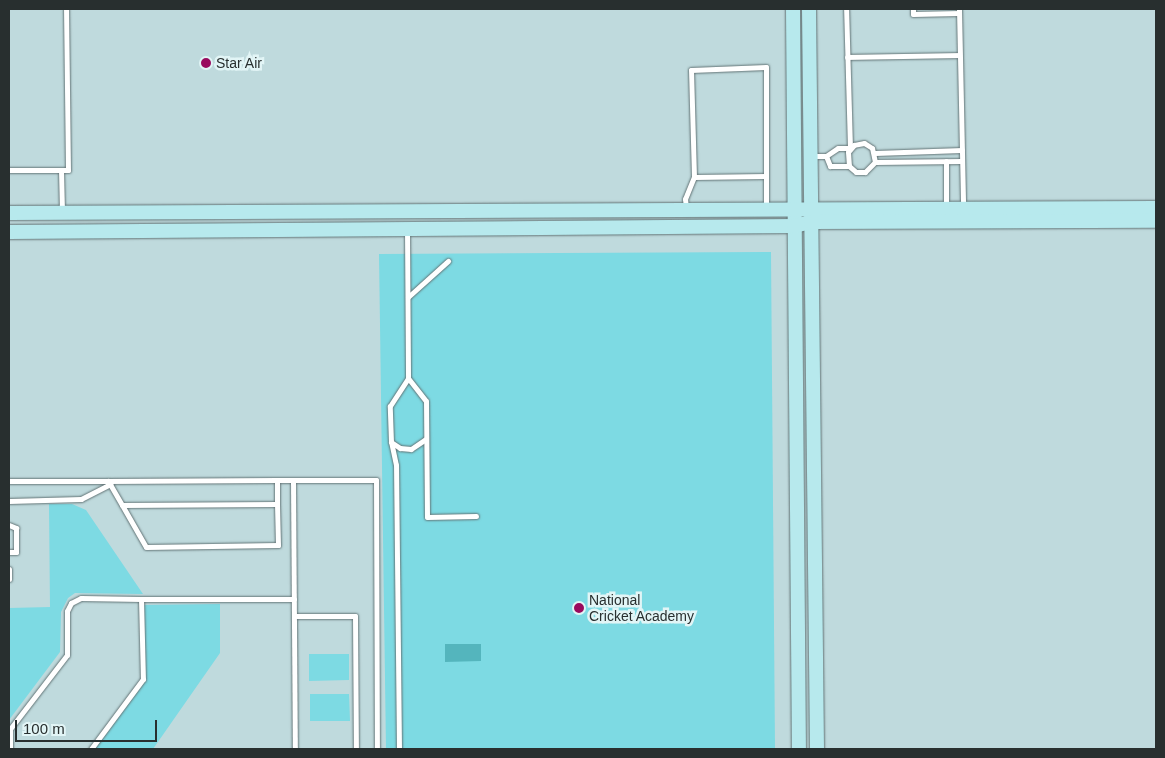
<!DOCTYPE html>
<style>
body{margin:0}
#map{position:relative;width:1165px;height:758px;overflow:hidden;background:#d4e7e9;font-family:Arial,sans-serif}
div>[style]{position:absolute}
.built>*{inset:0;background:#bfdadd}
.green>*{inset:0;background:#7ddae3}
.water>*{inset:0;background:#54b5bd}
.roads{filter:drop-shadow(0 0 1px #627375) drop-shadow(0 0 1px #627375)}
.lane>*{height:5px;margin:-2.5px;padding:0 2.5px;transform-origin:2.5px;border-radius:2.5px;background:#fff}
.secondary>*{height:14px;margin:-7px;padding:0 7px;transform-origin:7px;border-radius:7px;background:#b7e9ed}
.dots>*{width:14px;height:14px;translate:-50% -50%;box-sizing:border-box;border:2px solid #e2f5f6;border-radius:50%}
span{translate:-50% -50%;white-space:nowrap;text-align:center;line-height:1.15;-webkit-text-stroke:5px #e2f5f6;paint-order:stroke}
.poi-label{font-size:14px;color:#282f2f}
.left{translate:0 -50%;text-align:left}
.frame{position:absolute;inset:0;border:10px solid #282f2f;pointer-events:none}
.scale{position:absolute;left:15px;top:720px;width:142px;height:22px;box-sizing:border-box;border:2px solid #282f2f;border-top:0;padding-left:6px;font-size:15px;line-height:18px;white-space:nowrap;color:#282f2f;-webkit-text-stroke:4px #e2f5f6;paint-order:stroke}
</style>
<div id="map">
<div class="built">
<i style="clip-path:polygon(9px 9px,1156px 9px,1156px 749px,9px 749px)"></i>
</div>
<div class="green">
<i style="clip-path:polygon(771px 252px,775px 749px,386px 749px,379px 254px)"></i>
<i style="clip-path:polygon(49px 504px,72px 504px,86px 510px,143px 594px,75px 593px,68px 598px,61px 612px,60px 652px,9px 720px,9px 608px,50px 607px)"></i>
<i style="clip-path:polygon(220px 604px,220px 653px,153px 749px,94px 749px,144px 680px,144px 605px)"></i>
<i style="clip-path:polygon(309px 654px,349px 654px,349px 680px,309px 681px)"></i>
<i style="clip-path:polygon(310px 694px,349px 694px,350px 721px,310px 721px)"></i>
</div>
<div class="water">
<i style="clip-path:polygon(445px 644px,481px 644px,481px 661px,445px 662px)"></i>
</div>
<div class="roads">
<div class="lane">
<i style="left:913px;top:9px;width:5px;rotate:90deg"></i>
<i style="left:913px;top:14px;width:46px;rotate:-1.2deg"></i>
<i style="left:959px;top:9px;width:198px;rotate:88.8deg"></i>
<i style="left:847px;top:57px;width:112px;rotate:-1deg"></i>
<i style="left:875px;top:153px;width:87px;rotate:-2deg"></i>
<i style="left:811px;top:156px;width:15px"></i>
<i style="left:826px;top:156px;width:14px;rotate:-34deg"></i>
<i style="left:838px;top:148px;width:12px"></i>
<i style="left:850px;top:148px;width:139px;rotate:-91.6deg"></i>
<i style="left:826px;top:156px;width:11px;rotate:68deg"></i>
<i style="left:830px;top:166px;width:19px"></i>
<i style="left:849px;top:166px;width:9px;rotate:41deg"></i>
<i style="left:856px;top:172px;width:9px"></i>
<i style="left:865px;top:172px;width:14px;rotate:-45deg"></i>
<i style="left:875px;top:162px;width:14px;rotate:-102deg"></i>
<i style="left:872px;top:148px;width:9px;rotate:-148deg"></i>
<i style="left:864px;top:143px;width:10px;rotate:169deg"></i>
<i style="left:854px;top:145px;width:9px;rotate:131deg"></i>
<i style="left:848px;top:152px;width:14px;rotate:86deg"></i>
<i style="left:946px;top:161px;width:46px;rotate:90deg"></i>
<i style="left:875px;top:162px;width:87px;rotate:-0.7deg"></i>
<i style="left:9px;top:170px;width:59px"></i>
<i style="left:68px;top:170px;width:161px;rotate:-90.7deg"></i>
<i style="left:61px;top:170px;width:42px;rotate:88.6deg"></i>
<i style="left:694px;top:177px;width:72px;rotate:-0.8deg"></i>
<i style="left:686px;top:208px;width:9px;rotate:-96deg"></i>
<i style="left:685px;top:199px;width:24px;rotate:-68deg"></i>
<i style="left:694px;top:177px;width:107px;rotate:-91.6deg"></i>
<i style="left:691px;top:70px;width:75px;rotate:-2.3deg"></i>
<i style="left:766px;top:67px;width:140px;rotate:90deg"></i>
<i style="left:407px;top:229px;width:149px;rotate:89.6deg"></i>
<i style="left:408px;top:378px;width:29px;rotate:52deg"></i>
<i style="left:426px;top:401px;width:116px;rotate:89.5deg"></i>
<i style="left:427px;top:517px;width:49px;rotate:-1.2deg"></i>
<i style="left:408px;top:297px;width:54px;rotate:-42deg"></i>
<i style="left:391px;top:442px;width:11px;rotate:34deg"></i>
<i style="left:400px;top:448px;width:11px;rotate:5deg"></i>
<i style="left:411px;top:449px;width:18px;rotate:-34deg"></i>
<i style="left:277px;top:480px;width:99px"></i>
<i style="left:376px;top:480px;width:269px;rotate:89.8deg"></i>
<i style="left:293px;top:480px;width:269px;rotate:89.6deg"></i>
<i style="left:9px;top:481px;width:99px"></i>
<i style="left:108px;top:481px;width:169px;rotate:-0.3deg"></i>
<i style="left:277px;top:480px;width:24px;rotate:90deg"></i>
<i style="left:277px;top:504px;width:155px;rotate:179.6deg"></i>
<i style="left:122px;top:505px;width:28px;rotate:-120deg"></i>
<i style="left:9px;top:501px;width:72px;rotate:-1.6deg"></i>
<i style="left:81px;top:499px;width:33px;rotate:-27deg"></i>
<i style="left:122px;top:505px;width:48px;rotate:60.3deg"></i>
<i style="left:146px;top:547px;width:132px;rotate:-0.9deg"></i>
<i style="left:278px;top:545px;width:41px;rotate:-91.4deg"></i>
<i style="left:9px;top:525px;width:8px;rotate:23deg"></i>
<i style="left:16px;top:528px;width:24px;rotate:90deg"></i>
<i style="left:16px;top:552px;width:7px;rotate:180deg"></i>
<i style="left:9px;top:569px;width:10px;rotate:90deg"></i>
<i style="left:141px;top:599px;width:153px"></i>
<i style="left:294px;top:616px;width:61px"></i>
<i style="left:355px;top:616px;width:133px;rotate:89.6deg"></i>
<i style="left:10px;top:749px;width:20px;rotate:-90deg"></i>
<i style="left:10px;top:729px;width:93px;rotate:-52.4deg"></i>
<i style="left:67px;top:655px;width:44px;rotate:-90deg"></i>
<i style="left:67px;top:611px;width:9px;rotate:-63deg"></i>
<i style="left:71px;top:603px;width:11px;rotate:-27deg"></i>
<i style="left:81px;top:598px;width:60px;rotate:1deg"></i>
<i style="left:141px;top:599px;width:80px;rotate:88.6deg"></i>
<i style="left:143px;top:679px;width:87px;rotate:126.6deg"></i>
<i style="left:399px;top:749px;width:284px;rotate:-90.6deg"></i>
<i style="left:396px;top:465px;width:24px;rotate:-102deg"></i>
<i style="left:391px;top:442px;width:36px;rotate:-92deg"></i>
<i style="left:390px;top:406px;width:33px;rotate:-57deg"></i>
</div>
<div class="secondary">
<i style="left:793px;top:9px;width:740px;rotate:89.54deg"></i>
<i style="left:809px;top:9px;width:740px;rotate:89.38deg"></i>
<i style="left:9px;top:213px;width:1147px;rotate:-0.25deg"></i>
<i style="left:9px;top:232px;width:785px;rotate:-0.44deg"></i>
<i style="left:794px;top:226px;width:17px;rotate:-13deg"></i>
<i style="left:811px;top:222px;width:345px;rotate:-0.2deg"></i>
</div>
</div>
<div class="dots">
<i style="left:206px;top:63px;background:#990a5e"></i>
<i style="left:579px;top:608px;background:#990a5e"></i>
</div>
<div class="poi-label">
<span class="left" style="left:216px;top:63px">Star Air</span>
<span class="left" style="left:589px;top:608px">National<br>Cricket Academy</span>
</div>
<div class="frame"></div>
<div class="scale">100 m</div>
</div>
